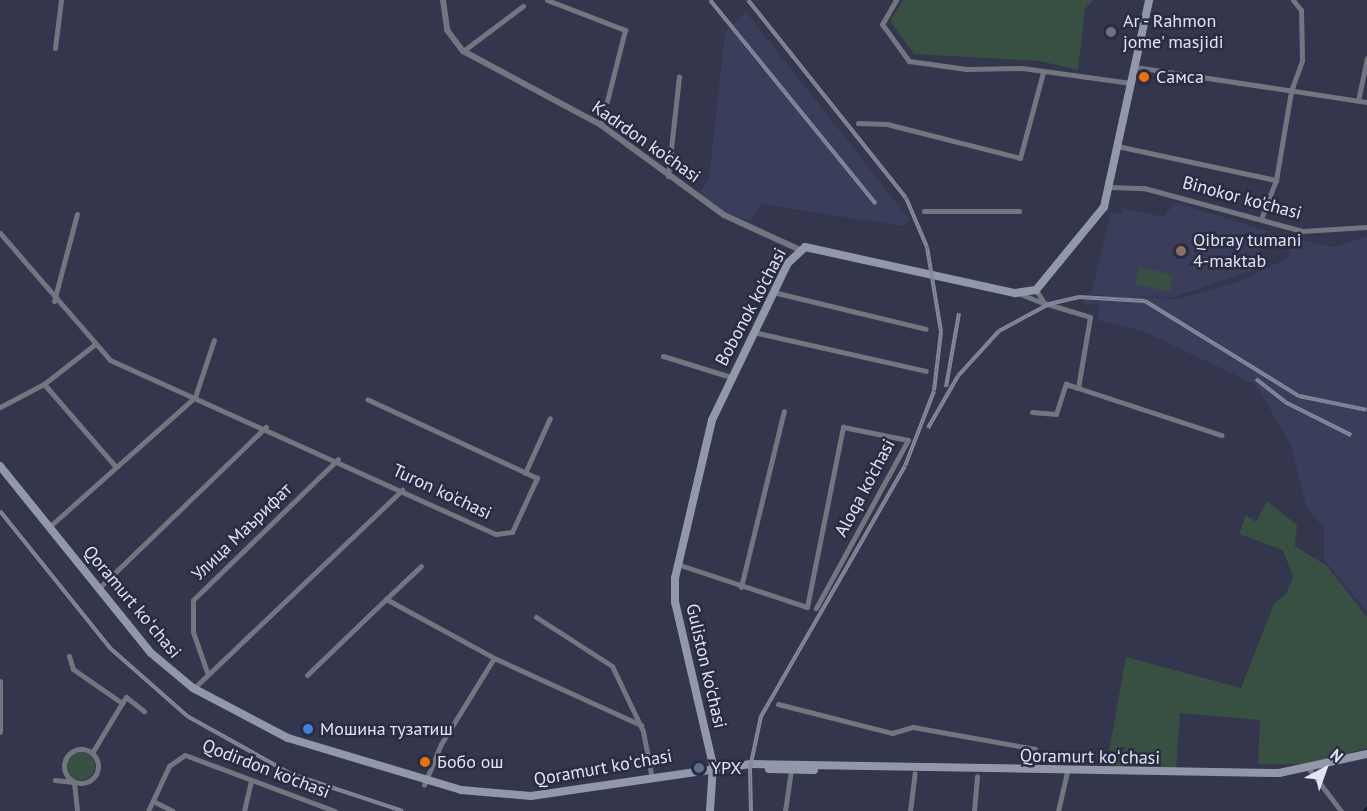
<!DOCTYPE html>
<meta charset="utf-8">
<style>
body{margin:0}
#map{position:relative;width:1367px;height:811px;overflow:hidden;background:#33364c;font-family:"PT Sans",sans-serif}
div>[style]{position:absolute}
.built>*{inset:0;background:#3a3e5b}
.green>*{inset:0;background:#385042}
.round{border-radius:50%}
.stream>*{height:1.5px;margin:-0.75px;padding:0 0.75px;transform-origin:0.75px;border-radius:0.75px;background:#031e2b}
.minor>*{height:5px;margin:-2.5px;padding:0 2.5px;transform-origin:2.5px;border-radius:2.5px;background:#727681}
.minor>.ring{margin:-2.5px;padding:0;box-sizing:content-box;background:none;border:5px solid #727681;border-radius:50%}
.tertiary>*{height:6px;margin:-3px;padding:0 3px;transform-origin:3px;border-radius:3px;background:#727681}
.secondary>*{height:8px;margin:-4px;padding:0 4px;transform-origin:4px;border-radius:4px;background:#9298aa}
.rail>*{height:4px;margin-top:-2px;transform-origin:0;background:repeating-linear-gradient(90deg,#292c42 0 4.5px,#85889b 0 9px);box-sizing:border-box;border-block:2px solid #85889b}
.dots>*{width:16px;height:16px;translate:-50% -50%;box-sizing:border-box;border:3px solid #292c42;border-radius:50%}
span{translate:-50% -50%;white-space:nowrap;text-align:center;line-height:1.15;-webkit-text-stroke:5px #292c42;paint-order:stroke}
.poi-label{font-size:18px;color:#e1e4f2}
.left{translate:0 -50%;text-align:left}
.street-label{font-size:18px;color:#e1e4f2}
.north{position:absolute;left:1295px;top:739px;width:60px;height:60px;-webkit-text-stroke:4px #292c42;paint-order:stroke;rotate:41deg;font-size:16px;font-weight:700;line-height:24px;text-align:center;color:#e1e4f2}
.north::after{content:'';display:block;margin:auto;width:21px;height:27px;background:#e1e4f2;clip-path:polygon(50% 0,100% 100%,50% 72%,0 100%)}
</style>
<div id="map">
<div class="built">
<i style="clip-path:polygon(746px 12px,910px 220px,902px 226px,762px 204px,750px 221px,725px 213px,700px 193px,709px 178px,725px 32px)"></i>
<i style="clip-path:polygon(1175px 202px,1266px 231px,1254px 270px,1174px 297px,1091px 295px,1111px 212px,1122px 215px,1123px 208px,1164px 217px)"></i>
<i style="clip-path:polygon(1367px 236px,1367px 612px,1324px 560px,1324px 529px,1306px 506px,1291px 445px,1256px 385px,1143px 331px,1097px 320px,1100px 304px,1084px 305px,1084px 298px,1113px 295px,1177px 299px,1235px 283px,1288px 258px,1291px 238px,1335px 247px)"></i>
</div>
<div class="green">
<i style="clip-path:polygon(903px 0,1093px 0,1085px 9px,1078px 70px,1040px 61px,914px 54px,890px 21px)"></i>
<i style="clip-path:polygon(1139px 267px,1173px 275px,1170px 292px,1135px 284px)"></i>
<i style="clip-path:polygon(1267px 501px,1297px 525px,1295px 546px,1327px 566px,1367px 617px,1367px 748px,1313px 764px,1258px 764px,1260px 720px,1180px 713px,1176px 770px,1106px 768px,1126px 657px,1241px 688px,1274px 604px,1286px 594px,1293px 577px,1283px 550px,1239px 534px,1246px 515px,1256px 522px)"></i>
<i class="round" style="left:67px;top:752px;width:28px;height:28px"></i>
</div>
<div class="stream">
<i style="left:1364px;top:811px;width:4px;rotate:-45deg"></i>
</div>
<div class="minor">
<i style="left:547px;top:0;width:84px;rotate:21deg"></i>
<i style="left:625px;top:30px;width:98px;rotate:104.2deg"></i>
<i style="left:896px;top:0;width:28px;rotate:120deg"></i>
<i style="left:882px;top:24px;width:46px;rotate:53.9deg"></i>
<i style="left:909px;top:61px;width:58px;rotate:8deg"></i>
<i style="left:966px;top:69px;width:56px;rotate:-1deg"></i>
<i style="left:1022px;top:68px;width:110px;rotate:7.8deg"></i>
<i style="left:55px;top:48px;width:48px;rotate:-82.9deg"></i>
<i style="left:463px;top:51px;width:75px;rotate:-36.9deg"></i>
<i style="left:1135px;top:67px;width:235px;rotate:8.6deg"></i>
<i style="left:1358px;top:101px;width:44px;rotate:-78.2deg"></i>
<i style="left:858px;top:123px;width:29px;rotate:2deg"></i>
<i style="left:887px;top:124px;width:137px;rotate:14.3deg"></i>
<i style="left:1020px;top:158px;width:89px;rotate:-75deg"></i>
<i style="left:1117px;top:146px;width:163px;rotate:12.1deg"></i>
<i style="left:668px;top:176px;width:100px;rotate:-83.7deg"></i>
<i style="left:1110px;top:187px;width:34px;rotate:2deg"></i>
<i style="left:1144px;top:188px;width:164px;rotate:15.2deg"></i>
<i style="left:1302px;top:231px;width:65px;rotate:-3.5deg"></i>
<i style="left:924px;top:211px;width:95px"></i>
<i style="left:1261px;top:219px;width:42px;rotate:-69deg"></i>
<i style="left:1276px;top:180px;width:90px;rotate:-80.4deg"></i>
<i style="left:1291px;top:91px;width:33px;rotate:-70deg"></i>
<i style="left:1302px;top:60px;width:50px;rotate:-91.1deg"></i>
<i style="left:1301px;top:10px;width:13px;rotate:-129deg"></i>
<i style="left:0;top:233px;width:168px;rotate:49.1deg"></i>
<i style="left:110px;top:360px;width:423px;rotate:24.3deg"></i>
<i style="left:496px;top:534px;width:16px;rotate:-7deg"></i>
<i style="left:512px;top:532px;width:60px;rotate:-65.2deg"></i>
<i style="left:537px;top:478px;width:187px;rotate:-155.1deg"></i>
<i style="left:1036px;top:290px;width:15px;rotate:58deg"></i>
<i style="left:1044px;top:303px;width:48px;rotate:16.9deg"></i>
<i style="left:1090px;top:317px;width:72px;rotate:99.6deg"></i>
<i style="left:1078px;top:388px;width:151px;rotate:18.2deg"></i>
<i style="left:773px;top:292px;width:157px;rotate:13.6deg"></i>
<i style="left:1020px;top:294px;width:26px;rotate:21deg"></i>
<i style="left:54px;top:301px;width:90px;rotate:-75.2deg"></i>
<i style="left:753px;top:332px;width:177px;rotate:12.7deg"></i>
<i style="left:663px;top:356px;width:71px;rotate:17.2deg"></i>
<i style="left:44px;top:384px;width:108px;rotate:49.1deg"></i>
<i style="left:0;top:407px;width:50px;rotate:-27.6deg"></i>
<i style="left:44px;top:384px;width:63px;rotate:-38deg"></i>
<i style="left:1032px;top:412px;width:24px;rotate:5deg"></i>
<i style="left:1056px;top:414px;width:32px;rotate:-72deg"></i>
<i style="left:1066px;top:384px;width:13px;rotate:18deg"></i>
<i style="left:525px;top:473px;width:60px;rotate:-65.6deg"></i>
<i style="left:49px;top:527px;width:195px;rotate:-41.7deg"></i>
<i style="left:195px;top:397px;width:60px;rotate:-71.6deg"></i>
<i style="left:677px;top:564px;width:137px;rotate:18.3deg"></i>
<i style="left:807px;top:607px;width:184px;rotate:-78.7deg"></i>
<i style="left:843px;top:427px;width:66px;rotate:11.3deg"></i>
<i style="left:908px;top:440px;width:192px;rotate:118.7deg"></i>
<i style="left:741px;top:587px;width:181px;rotate:-76.3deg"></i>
<i style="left:99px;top:588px;width:232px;rotate:-44deg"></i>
<i style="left:386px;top:599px;width:48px;rotate:-43.3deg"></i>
<i style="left:536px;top:617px;width:90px;rotate:32.8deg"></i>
<i style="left:612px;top:666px;width:72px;rotate:64.5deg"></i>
<i style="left:643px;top:731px;width:49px;rotate:79.4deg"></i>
<i style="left:69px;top:656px;width:14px;rotate:73deg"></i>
<i style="left:73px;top:669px;width:60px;rotate:34.8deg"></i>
<i style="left:122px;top:703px;width:58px;rotate:121deg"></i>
<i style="left:494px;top:658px;width:162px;rotate:24.5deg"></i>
<i style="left:207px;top:672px;width:42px;rotate:-109.3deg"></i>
<i style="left:193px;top:632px;width:32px;rotate:-90deg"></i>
<i style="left:193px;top:600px;width:202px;rotate:-44.2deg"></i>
<i style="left:307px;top:675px;width:110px;rotate:-43.9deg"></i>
<i style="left:386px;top:599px;width:123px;rotate:28.6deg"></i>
<i style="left:494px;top:658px;width:101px;rotate:121.6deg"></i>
<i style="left:441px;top:744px;width:44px;rotate:112.5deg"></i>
<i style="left:193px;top:689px;width:289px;rotate:-43.6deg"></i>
<i style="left:122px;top:703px;width:7px;rotate:-56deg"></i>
<i style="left:126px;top:697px;width:23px;rotate:38deg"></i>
<i style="left:778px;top:704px;width:118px;rotate:14.3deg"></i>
<i style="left:892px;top:733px;width:22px;rotate:-16deg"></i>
<i style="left:913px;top:727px;width:124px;rotate:10.2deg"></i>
<i class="ring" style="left:64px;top:749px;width:29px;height:29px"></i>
<i style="left:1309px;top:769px;width:53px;rotate:52.7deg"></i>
<i style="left:55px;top:780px;width:19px;rotate:6deg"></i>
<i style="left:74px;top:782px;width:29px;rotate:84deg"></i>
<i style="left:153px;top:801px;width:22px;rotate:27deg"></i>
<i style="left:148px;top:811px;width:50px;rotate:-65deg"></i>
<i style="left:169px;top:766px;width:19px;rotate:-35deg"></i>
<i style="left:185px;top:755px;width:160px;rotate:20.5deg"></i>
<i style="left:244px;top:811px;width:31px;rotate:-77deg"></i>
<i style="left:785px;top:811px;width:41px;rotate:-81.7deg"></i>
<i style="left:910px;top:811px;width:38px;rotate:-83deg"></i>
<i style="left:974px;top:811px;width:35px;rotate:-85deg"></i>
<i style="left:1058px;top:811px;width:40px;rotate:-77deg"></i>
</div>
<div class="tertiary">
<i style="left:443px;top:0;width:30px;rotate:82deg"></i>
<i style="left:447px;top:30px;width:26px;rotate:53deg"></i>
<i style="left:463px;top:51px;width:157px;rotate:28.2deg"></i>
<i style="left:601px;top:125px;width:152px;rotate:36.2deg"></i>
<i style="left:724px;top:215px;width:81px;rotate:24.7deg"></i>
<i style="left:0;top:682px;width:50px;rotate:90deg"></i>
</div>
<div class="secondary">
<i style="left:0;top:466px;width:240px;rotate:51.1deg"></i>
<i style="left:151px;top:653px;width:55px;rotate:39.8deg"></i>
<i style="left:193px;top:688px;width:107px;rotate:27.8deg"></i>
<i style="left:288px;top:738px;width:181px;rotate:16.7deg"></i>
<i style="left:461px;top:790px;width:70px;rotate:4.9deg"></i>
<i style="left:531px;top:796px;width:222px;rotate:-8.3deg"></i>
<i style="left:751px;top:764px;width:528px;rotate:0.98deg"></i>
<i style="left:1279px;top:773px;width:90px;rotate:-12.2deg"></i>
<i style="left:769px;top:769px;width:45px;rotate:1.3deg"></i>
<i style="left:710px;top:811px;width:46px;rotate:-86.3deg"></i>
<i style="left:713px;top:765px;width:167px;rotate:-103.1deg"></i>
<i style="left:675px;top:602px;width:24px;rotate:-90deg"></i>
<i style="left:675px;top:578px;width:162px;rotate:-76.8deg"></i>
<i style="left:712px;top:420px;width:174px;rotate:-64.2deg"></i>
<i style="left:788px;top:263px;width:23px;rotate:-43deg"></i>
<i style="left:805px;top:247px;width:215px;rotate:12.4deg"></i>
<i style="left:1015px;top:293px;width:21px;rotate:-8deg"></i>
<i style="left:1036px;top:290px;width:107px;rotate:-50.7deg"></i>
<i style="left:1104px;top:207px;width:212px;rotate:-77.7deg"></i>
</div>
<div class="rail">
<i style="left:710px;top:0;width:263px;rotate:50.9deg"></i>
<i style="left:748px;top:0;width:253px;rotate:51.4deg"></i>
<i style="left:906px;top:198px;width:53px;rotate:66.8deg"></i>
<i style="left:927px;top:247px;width:86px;rotate:80.6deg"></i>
<i style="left:941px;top:332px;width:59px;rotate:96.8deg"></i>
<i style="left:934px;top:391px;width:80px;rotate:111.1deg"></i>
<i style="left:905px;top:466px;width:289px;rotate:119.9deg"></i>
<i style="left:761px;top:716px;width:53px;rotate:101.9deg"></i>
<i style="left:750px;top:768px;width:43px;rotate:88.7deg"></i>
<i style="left:1256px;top:379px;width:37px;rotate:38deg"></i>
<i style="left:1285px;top:402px;width:74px;rotate:26.6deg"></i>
<i style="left:946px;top:387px;width:75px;rotate:-80deg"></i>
<i style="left:928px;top:428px;width:60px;rotate:-60deg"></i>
<i style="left:958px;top:376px;width:61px;rotate:-47.7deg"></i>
<i style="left:999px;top:331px;width:57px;rotate:-28.4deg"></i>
<i style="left:1049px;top:304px;width:31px;rotate:-13deg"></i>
<i style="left:1079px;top:297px;width:66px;rotate:3.5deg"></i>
<i style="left:1145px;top:301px;width:181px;rotate:31.7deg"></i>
<i style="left:1299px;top:396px;width:69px;rotate:11.6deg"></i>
<i style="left:0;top:511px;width:176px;rotate:51.2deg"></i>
<i style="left:110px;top:648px;width:103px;rotate:41.4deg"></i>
<i style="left:187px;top:716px;width:119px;rotate:29.1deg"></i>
<i style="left:291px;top:774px;width:118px;rotate:18.3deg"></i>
</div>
<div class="dots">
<i style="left:1111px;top:32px;background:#6b7280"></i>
<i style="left:1144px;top:77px;background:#e8710a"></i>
<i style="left:1181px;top:251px;background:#8d6e63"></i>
<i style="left:308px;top:729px;background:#3f7fe0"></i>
<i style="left:425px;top:762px;background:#e8710a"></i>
<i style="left:699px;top:768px;background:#5c6f8a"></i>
</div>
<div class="poi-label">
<span class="left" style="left:1123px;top:32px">Ar - Rahmon<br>jome' masjidi</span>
<span class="left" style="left:1156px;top:77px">Самса</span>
<span class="left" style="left:1193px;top:251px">Qibray tumani<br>4-maktab</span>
<span class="left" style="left:320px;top:729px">Мошина тузатиш</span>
<span class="left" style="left:437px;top:762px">Бобо ош</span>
<span class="left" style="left:711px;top:768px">YPX</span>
</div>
<div class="street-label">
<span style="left:646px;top:142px;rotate:35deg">Kadrdon ko'chasi</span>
<span style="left:1242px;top:198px;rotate:15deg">Binokor ko'chasi</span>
<span style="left:751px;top:307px;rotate:-62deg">Bobonok ko'chasi</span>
<span style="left:865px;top:488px;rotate:-62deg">Aloqa ko'chasi</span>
<span style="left:442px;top:492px;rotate:25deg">Turon ko'chasi</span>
<span style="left:242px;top:532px;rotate:-44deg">Улица Маърифат</span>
<span style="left:132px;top:602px;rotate:50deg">Qoramurt koʻchasi</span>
<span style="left:706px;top:666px;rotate:77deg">Guliston ko'chasi</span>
<span style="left:1090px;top:757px;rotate:1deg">Qoramurt koʻchasi</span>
<span style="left:603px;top:768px;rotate:-10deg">Qoramurt koʻchasi</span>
<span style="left:266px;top:769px;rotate:21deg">Qodirdon ko'chasi</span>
</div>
<div class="north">N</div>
</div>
